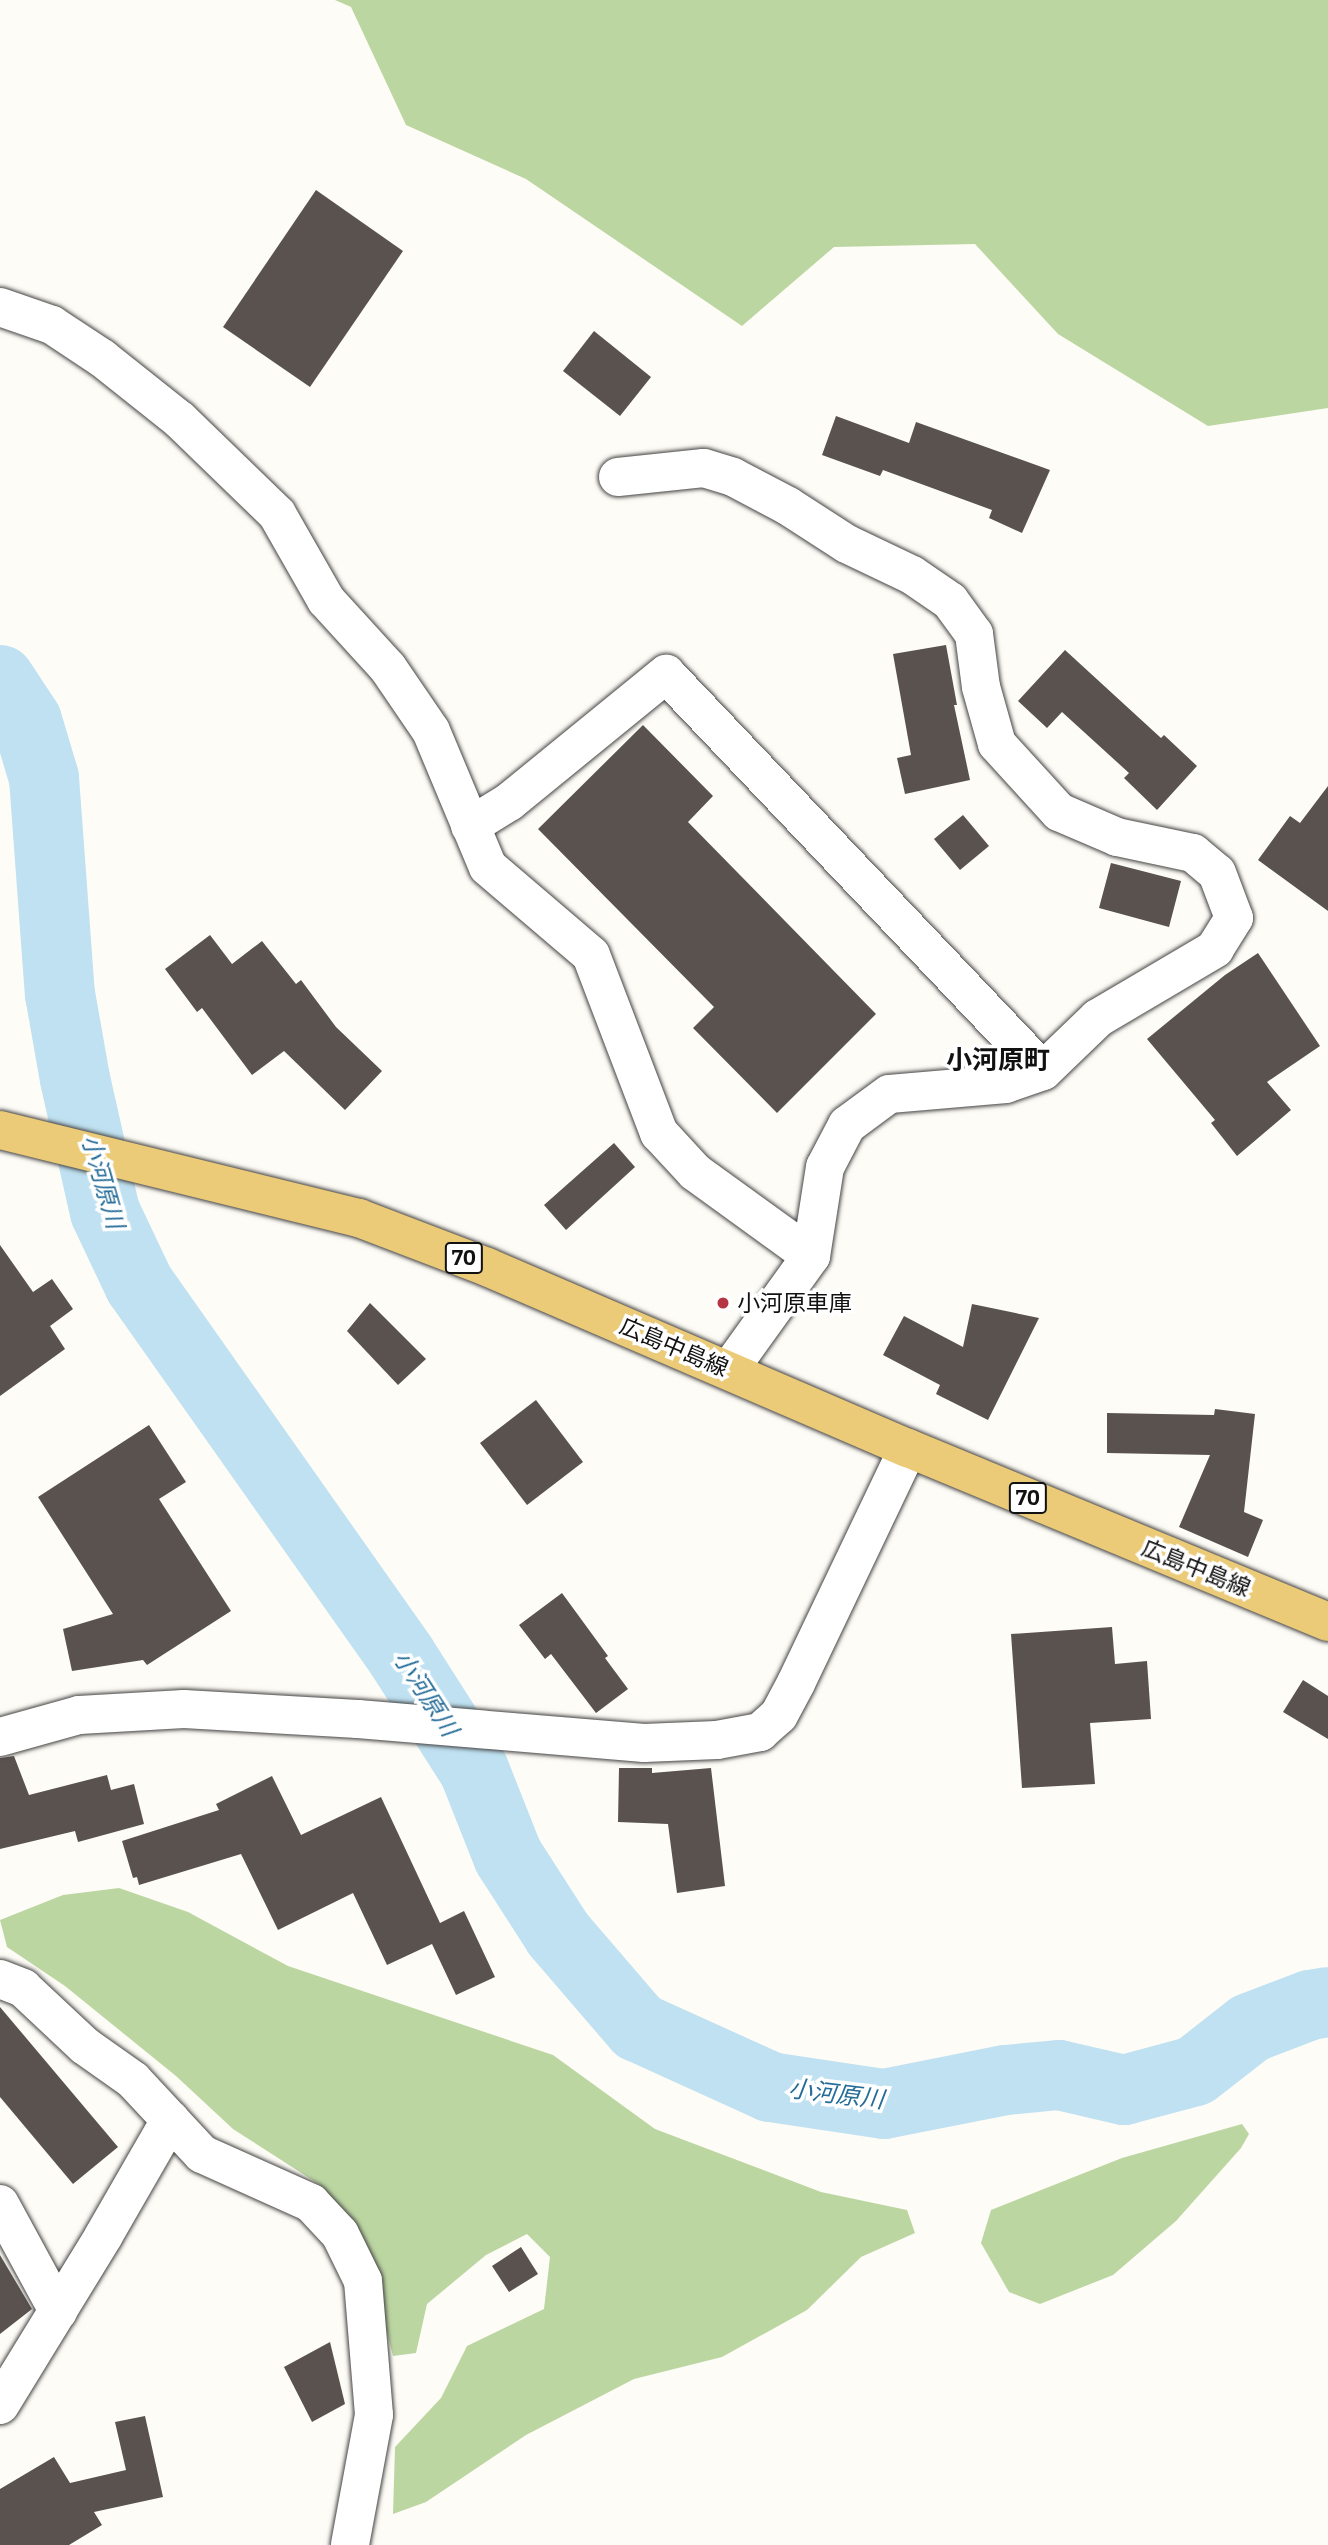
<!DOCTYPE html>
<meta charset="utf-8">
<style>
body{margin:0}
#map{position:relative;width:1328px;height:2545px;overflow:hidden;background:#fefcf6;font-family:Bitter,"Noto Sans JP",serif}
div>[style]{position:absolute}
.forest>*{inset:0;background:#bcd6a2}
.river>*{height:70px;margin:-35px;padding:0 35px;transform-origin:35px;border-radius:35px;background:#bfe1f1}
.building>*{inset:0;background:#59524e}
.roads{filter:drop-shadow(0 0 2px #444) drop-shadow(0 0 2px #444)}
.minor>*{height:38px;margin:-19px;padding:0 19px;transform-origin:19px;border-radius:19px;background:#fff}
.major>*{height:38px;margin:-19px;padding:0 19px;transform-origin:19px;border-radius:19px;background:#ebca78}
.dots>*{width:19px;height:19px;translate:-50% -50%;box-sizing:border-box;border:4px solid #fff;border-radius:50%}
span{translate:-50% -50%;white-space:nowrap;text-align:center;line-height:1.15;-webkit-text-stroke:7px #fff;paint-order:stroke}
.shield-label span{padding:2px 5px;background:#fff;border:2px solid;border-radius:5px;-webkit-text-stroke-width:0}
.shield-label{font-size:21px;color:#111;font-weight:700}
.poi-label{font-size:23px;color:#111}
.left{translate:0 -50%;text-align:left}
.street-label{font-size:23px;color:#111}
.water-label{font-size:24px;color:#256c98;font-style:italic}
.quarter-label{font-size:26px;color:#111;font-weight:700}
</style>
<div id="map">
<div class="forest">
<i style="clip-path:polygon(335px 0,1328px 0,1328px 408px,1208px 426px,1058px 334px,975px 244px,834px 247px,742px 326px,526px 179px,406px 125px,351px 7px)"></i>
<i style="clip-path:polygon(119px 1888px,188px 1912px,288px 1966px,553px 2055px,655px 2129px,821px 2192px,907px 2210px,915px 2233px,861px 2257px,807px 2310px,722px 2357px,634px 2379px,526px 2435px,426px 2502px,393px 2514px,395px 2447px,441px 2398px,467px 2346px,544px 2309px,550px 2257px,527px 2234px,486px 2255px,427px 2304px,416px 2353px,393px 2356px,366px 2251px,320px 2185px,233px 2129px,176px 2076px,65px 1986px,7px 1947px,0 1920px,63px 1895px)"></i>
<i style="clip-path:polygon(1242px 2124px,1249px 2134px,1241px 2148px,1176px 2221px,1113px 2275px,1040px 2304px,1009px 2292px,981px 2243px,991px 2210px,1122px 2158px)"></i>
</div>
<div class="river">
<i style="left:0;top:680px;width:49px;rotate:56.6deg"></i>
<i style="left:27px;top:721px;width:59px;rotate:73.4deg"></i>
<i style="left:44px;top:778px;width:217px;rotate:85.8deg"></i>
<i style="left:60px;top:994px;width:86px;rotate:80deg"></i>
<i style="left:75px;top:1079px;width:136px;rotate:77.3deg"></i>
<i style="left:105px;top:1212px;width:80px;rotate:64.7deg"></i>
<i style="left:139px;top:1284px;width:456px;rotate:54.8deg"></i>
<i style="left:402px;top:1657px;width:134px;rotate:57.5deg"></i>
<i style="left:474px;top:1770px;width:92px;rotate:68.4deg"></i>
<i style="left:508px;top:1856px;width:93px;rotate:57.3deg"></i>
<i style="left:558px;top:1934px;width:123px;rotate:49.3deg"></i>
<i style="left:638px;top:2027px;width:145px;rotate:24.4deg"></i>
<i style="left:770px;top:2087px;width:115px;rotate:8.5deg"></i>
<i style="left:884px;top:2104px;width:123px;rotate:-11.2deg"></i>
<i style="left:1005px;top:2080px;width:54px;rotate:-5.3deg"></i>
<i style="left:1059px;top:2075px;width:67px;rotate:13deg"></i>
<i style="left:1124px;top:2090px;width:73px;rotate:-15deg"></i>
<i style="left:1195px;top:2071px;width:70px;rotate:-38deg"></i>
<i style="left:1250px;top:2028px;width:64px;rotate:-21deg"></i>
<i style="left:1310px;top:2005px;width:18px;rotate:-9deg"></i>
</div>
<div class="building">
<i style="clip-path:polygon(316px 190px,403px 251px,310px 387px,223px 327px)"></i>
<i style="clip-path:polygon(594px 331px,651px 377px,620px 416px,563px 371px)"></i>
<i style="clip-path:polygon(836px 416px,909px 443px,916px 422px,1050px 470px,1022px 533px,989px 518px,992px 510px,883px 470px,880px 476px,822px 455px)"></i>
<i style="clip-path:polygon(946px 645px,957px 705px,954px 705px,970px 780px,905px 794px,897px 758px,911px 755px,893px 654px)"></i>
<i style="clip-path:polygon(1065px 650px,1161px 738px,1164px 735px,1197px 766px,1157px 810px,1124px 778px,1129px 773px,1062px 712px,1047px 728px,1018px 701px)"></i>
<i style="clip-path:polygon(643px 725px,713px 796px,688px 822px,876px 1014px,777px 1113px,693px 1028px,714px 1007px,538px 829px)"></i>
<i style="clip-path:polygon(1328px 786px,1328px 911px,1258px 860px,1290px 816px,1300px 823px)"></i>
<i style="clip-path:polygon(963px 815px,989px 846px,960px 870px,934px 839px)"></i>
<i style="clip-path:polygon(1111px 863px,1181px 881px,1169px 927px,1099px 908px)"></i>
<i style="clip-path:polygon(210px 935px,232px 964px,262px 941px,296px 984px,301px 980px,336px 1027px,382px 1071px,345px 1110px,284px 1051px,252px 1075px,202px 1008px,197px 1012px,165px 969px)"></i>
<i style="clip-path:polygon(1258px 953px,1320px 1046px,1267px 1082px,1291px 1110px,1237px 1156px,1211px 1123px,1215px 1120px,1147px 1039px,1225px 975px)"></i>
<i style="clip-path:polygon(614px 1143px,635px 1167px,566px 1230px,544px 1205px)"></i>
<i style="clip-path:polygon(0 1245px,33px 1292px,52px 1279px,73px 1309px,50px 1326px,65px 1349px,0 1396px)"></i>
<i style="clip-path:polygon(370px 1303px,426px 1359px,398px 1385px,347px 1331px)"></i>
<i style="clip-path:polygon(972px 1304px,1039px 1318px,988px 1420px,936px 1394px,940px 1385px,883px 1355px,904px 1316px,963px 1347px)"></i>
<i style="clip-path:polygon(536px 1400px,583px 1462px,527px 1505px,480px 1443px)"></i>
<i style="clip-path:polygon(1215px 1409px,1255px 1414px,1244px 1512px,1263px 1520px,1248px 1557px,1179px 1527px,1210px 1455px,1107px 1453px,1107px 1413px,1214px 1415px)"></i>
<i style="clip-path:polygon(149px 1425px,186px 1482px,159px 1499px,231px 1611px,147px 1665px,143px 1660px,72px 1671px,63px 1629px,113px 1614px,38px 1497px)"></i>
<i style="clip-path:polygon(562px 1593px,608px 1656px,605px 1658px,628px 1689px,596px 1713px,551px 1654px,545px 1659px,519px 1625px)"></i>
<i style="clip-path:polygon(1112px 1627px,1115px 1664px,1147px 1661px,1151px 1719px,1090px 1723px,1095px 1784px,1022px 1788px,1011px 1634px)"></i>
<i style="clip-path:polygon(1303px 1680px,1328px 1696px,1328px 1739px,1283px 1712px)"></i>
<i style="clip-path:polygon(14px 1756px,29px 1795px,107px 1775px,111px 1790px,134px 1784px,144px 1824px,78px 1842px,75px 1831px,0 1849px,0 1758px)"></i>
<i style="clip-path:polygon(619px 1768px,652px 1768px,652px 1773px,711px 1768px,725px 1886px,677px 1893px,668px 1824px,618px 1822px)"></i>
<i style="clip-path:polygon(272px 1776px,301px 1835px,381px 1797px,440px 1923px,464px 1911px,495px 1977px,456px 1995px,432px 1944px,387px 1965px,353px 1893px,278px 1930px,241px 1854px,139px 1885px,137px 1877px,133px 1878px,122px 1841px,219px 1810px,216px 1804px)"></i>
<i style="clip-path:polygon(0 2007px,118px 2147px,73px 2184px,0 2097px)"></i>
<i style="clip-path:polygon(521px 2247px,538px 2274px,509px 2292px,492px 2266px)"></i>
<i style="clip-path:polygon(0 2255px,32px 2309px,0 2334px)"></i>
<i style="clip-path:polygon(330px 2342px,345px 2404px,312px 2422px,284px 2367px)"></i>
<i style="clip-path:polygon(145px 2416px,163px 2497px,94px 2512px,102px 2525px,69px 2545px,0 2545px,0 2489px,54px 2457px,70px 2483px,126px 2470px,115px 2422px)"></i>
</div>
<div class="roads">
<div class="minor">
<i style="left:0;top:307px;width:55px;rotate:19.1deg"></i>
<i style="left:52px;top:325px;width:60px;rotate:33.4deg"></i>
<i style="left:102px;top:358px;width:100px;rotate:38.5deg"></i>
<i style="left:180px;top:420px;width:135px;rotate:44.1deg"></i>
<i style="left:277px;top:514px;width:99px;rotate:60.3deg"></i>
<i style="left:326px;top:600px;width:92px;rotate:47.6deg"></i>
<i style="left:388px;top:668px;width:76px;rotate:55.7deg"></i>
<i style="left:431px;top:731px;width:147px;rotate:67.3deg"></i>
<i style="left:488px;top:867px;width:135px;rotate:40.5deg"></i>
<i style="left:591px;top:955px;width:191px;rotate:69.1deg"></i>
<i style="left:659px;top:1133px;width:53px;rotate:47.3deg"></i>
<i style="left:695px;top:1172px;width:143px;rotate:35.9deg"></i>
<i style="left:618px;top:477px;width:86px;rotate:-6deg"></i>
<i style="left:704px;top:468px;width:30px;rotate:17deg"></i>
<i style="left:733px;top:477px;width:62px;rotate:27.8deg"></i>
<i style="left:788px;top:506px;width:70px;rotate:32.8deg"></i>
<i style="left:847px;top:544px;width:72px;rotate:25.5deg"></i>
<i style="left:912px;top:575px;width:46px;rotate:34.4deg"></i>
<i style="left:950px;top:601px;width:41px;rotate:54deg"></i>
<i style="left:974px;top:634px;width:53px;rotate:82.5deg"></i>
<i style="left:981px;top:687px;width:59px;rotate:74.3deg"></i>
<i style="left:997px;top:744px;width:92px;rotate:47.6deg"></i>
<i style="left:1059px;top:812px;width:63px;rotate:23.3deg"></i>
<i style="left:1117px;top:837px;width:78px;rotate:11.9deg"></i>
<i style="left:1193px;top:853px;width:31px;rotate:40deg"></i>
<i style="left:1217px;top:873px;width:48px;rotate:69.3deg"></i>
<i style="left:1234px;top:918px;width:36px;rotate:122deg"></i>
<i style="left:1215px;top:949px;width:136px;rotate:149.5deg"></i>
<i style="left:1098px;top:1018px;width:76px;rotate:136.1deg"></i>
<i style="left:1043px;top:1071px;width:39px;rotate:161deg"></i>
<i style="left:1006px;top:1084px;width:117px;rotate:175.1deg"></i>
<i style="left:889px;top:1094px;width:52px;rotate:143.6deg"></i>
<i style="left:847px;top:1125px;width:47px;rotate:117.6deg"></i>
<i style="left:825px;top:1167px;width:90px;rotate:98.9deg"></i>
<i style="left:811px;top:1256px;width:140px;rotate:125.7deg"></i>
<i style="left:470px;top:826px;width:46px;rotate:-31.6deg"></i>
<i style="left:509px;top:802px;width:203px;rotate:-39.2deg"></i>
<i style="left:666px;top:674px;width:547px;rotate:46.48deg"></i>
<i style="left:0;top:1737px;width:82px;rotate:-15.6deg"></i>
<i style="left:79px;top:1715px;width:105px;rotate:-3.3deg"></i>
<i style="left:184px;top:1709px;width:174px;rotate:3.3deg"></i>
<i style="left:358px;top:1719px;width:287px;rotate:4.8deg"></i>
<i style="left:644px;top:1743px;width:73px;rotate:-2.4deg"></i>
<i style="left:717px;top:1740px;width:44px;rotate:-10.5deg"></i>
<i style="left:760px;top:1732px;width:25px;rotate:-42deg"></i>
<i style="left:779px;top:1715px;width:36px;rotate:-62deg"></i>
<i style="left:796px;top:1683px;width:260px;rotate:-64.5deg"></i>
<i style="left:0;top:1979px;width:25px;rotate:21deg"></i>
<i style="left:23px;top:1988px;width:85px;rotate:43.1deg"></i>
<i style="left:85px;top:2046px;width:59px;rotate:35.3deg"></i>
<i style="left:133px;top:2080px;width:101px;rotate:47deg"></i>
<i style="left:202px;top:2154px;width:120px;rotate:24.2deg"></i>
<i style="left:311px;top:2203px;width:42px;rotate:46.9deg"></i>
<i style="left:340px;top:2234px;width:52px;rotate:63.9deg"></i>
<i style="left:363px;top:2281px;width:134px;rotate:85.3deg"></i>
<i style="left:374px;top:2415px;width:132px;rotate:100.5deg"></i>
<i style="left:0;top:2204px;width:122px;rotate:61.5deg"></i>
<i style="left:0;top:2405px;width:199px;rotate:-58.5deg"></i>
<i style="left:104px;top:2235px;width:133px;rotate:-60.1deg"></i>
</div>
<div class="major">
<i style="left:0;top:1130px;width:370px;rotate:13.8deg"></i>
<i style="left:359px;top:1218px;width:137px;rotate:20.9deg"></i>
<i style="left:487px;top:1267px;width:458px;rotate:23.3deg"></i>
<i style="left:908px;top:1448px;width:455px;rotate:22.5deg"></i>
</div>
</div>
<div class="dots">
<i style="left:723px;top:1303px;background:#b53542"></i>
</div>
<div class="shield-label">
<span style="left:464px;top:1258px">70</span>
<span style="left:1028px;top:1498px">70</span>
</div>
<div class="poi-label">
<span class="left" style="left:737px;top:1303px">小河原車庫</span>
</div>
<div class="street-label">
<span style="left:674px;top:1347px;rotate:23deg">広島中島線</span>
<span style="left:1196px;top:1568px;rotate:22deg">広島中島線</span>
</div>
<div class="water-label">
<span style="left:102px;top:1182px;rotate:74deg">小河原川</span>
<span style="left:425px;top:1694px;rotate:57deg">小河原川</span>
<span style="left:836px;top:2095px;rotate:7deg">小河原川</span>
</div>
<div class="quarter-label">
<span style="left:998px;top:1061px">小河原町</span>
</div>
</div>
